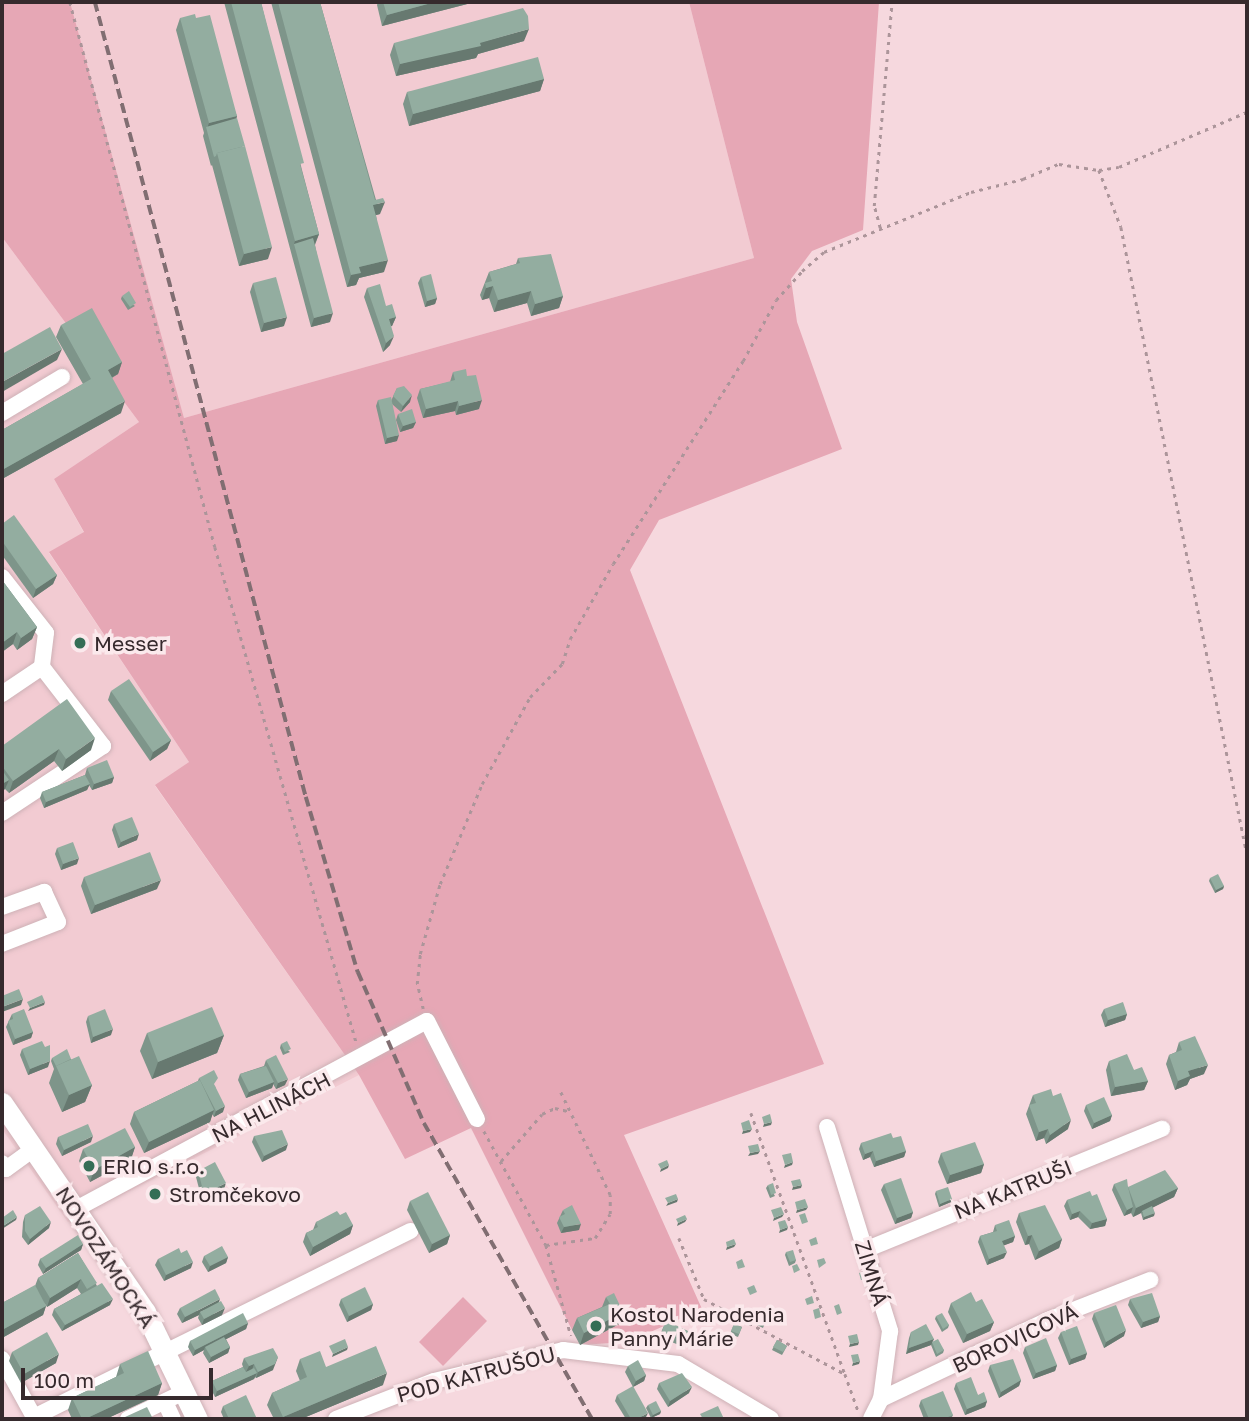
<!DOCTYPE html>
<meta charset="utf-8">
<style>
body{margin:0}
#map{position:relative;width:1249px;height:1421px;overflow:hidden;background:#f6d8de;font-family:"Golos Text",sans-serif}
div>[style]{position:absolute}
.built>*{inset:0;background:#f2cbd2}
.green>*{inset:0;background:#e6a7b5}
.path>*{height:2.5px;margin-top:-1.25px;transform-origin:0;background:repeating-linear-gradient(90deg,#ac959a 0 3.5px,transparent 0 8.5px)}
.roads{filter:drop-shadow(0 0 2px #ceb1b6) drop-shadow(0 0 2px #ceb1b6)}
.minor>*{height:16px;margin:-8px;padding:0 8px;transform-origin:8px;border-radius:8px;background:#fff}
.major>*{height:21px;margin:-10.5px;padding:0 10.5px;transform-origin:10.5px;border-radius:10.5px;background:#fff}
.rail>*{height:3.5px;margin-top:-1.75px;transform-origin:0;background:repeating-linear-gradient(90deg,#816e72 0 10px,transparent 0 15px)}
.wall>*{inset:0;background:#7e958a}
.shaded-wall>*{inset:0;background:#677970}
.building>*{inset:0;background:#93ada0}
.dots>*{width:19px;height:19px;translate:-50% -50%;box-sizing:border-box;border:4px solid #fbe9ec;border-radius:50%}
span{translate:-50% -50%;white-space:nowrap;text-align:center;line-height:1.15;-webkit-text-stroke:7px #fbe9ec;paint-order:stroke}
.poi-label{font-size:21px;color:#362a2d}
.left{translate:0 -50%;text-align:left}
.street-label{font-size:21px;color:#362a2d}
.frame{position:absolute;inset:0;border:4px solid #362a2d;pointer-events:none}
.scale{position:absolute;left:21px;top:1368px;width:192px;height:32px;box-sizing:border-box;border:4px solid #362a2d;border-top:0;padding-left:9px;font-size:21px;line-height:24px;white-space:nowrap;color:#362a2d;-webkit-text-stroke:5px #fbe9ec;paint-order:stroke}
</style>
<div id="map">
<div class="built">
<i style="clip-path:polygon(70px 2px,689px 2px,754px 258px,184px 418px)"></i>
<i style="clip-path:polygon(2px 237px,139px 422px,54px 479px,84px 533px,49px 553px,189px 762px,155px 786px,359px 1075px,68px 1222px,2px 1129px)"></i>
</div>
<div class="green">
<i style="clip-path:polygon(2px 2px,70px 2px,184px 418px,754px 258px,689px 2px,879px 2px,863px 230px,812px 251px,791px 279px,797px 322px,842px 449px,659px 520px,630px 570px,824px 1064px,624px 1135px,702px 1309px,628px 1342px,580px 1345px,608px 1329px,600px 1316px,572px 1330px,471px 1128px,405px 1159px,359px 1075px,155px 785px,189px 762px,49px 552px,84px 532px,54px 479px,139px 422px,2px 237px)"></i>
<i style="clip-path:polygon(463px 1297px,487px 1321px,443px 1366px,419px 1342px)"></i>
</div>
<div class="path">
<i style="left:70px;top:2px;width:564px;rotate:75.1deg"></i>
<i style="left:215px;top:547px;width:518px;rotate:74.08deg"></i>
<i style="left:1099px;top:170px;width:61px;rotate:68.9deg"></i>
<i style="left:1121px;top:227px;width:640px;rotate:78.64deg"></i>
<i style="left:880px;top:228px;width:23px;rotate:-105deg"></i>
<i style="left:874px;top:206px;width:205px;rotate:-85deg"></i>
<i style="left:1247px;top:969px;width:37px;rotate:90deg"></i>
<i style="left:423px;top:1009px;width:26px;rotate:-103deg"></i>
<i style="left:417px;top:984px;width:30px;rotate:-84deg"></i>
<i style="left:420px;top:954px;width:73px;rotate:-74.1deg"></i>
<i style="left:440px;top:884px;width:108px;rotate:-67.2deg"></i>
<i style="left:482px;top:784px;width:99px;rotate:-61.1deg"></i>
<i style="left:530px;top:697px;width:46px;rotate:-45.9deg"></i>
<i style="left:562px;top:664px;width:26px;rotate:-72deg"></i>
<i style="left:570px;top:639px;width:86px;rotate:-60.2deg"></i>
<i style="left:613px;top:564px;width:241px;rotate:-57.4deg"></i>
<i style="left:743px;top:361px;width:69px;rotate:-61.6deg"></i>
<i style="left:776px;top:300px;width:39px;rotate:-48deg"></i>
<i style="left:802px;top:271px;width:29px;rotate:-41deg"></i>
<i style="left:824px;top:252px;width:159px;rotate:-22.2deg"></i>
<i style="left:971px;top:192px;width:54px;rotate:-14deg"></i>
<i style="left:1023px;top:179px;width:39px;rotate:-23deg"></i>
<i style="left:1059px;top:164px;width:40px;rotate:8.5deg"></i>
<i style="left:1099px;top:170px;width:20px;rotate:-9deg"></i>
<i style="left:1119px;top:167px;width:139px;rotate:-23.3deg"></i>
<i style="left:751px;top:1113px;width:277px;rotate:70.2deg"></i>
<i style="left:484px;top:1131px;width:130px;rotate:61.5deg"></i>
<i style="left:546px;top:1245px;width:49px;rotate:-8.1deg"></i>
<i style="left:595px;top:1238px;width:28px;rotate:-58deg"></i>
<i style="left:610px;top:1214px;width:19px;rotate:-90deg"></i>
<i style="left:610px;top:1195px;width:115px;rotate:-115.7deg"></i>
<i style="left:501px;top:1161px;width:62px;rotate:-48.9deg"></i>
<i style="left:542px;top:1114px;width:14px;rotate:-25deg"></i>
<i style="left:555px;top:1108px;width:13px;rotate:13deg"></i>
<i style="left:679px;top:1238px;width:66px;rotate:67.7deg"></i>
<i style="left:704px;top:1299px;width:160px;rotate:28deg"></i>
<i style="left:845px;top:1374px;width:41px;rotate:70.3deg"></i>
<i style="left:546px;top:1245px;width:94px;rotate:74.6deg"></i>
</div>
<div class="roads">
<div class="minor">
<i style="left:2px;top:413px;width:70px;rotate:-31deg"></i>
<i style="left:2px;top:577px;width:71px;rotate:51.8deg"></i>
<i style="left:46px;top:633px;width:34px;rotate:97deg"></i>
<i style="left:2px;top:694px;width:48px;rotate:-34deg"></i>
<i style="left:42px;top:667px;width:100px;rotate:52.3deg"></i>
<i style="left:103px;top:746px;width:121px;rotate:146.4deg"></i>
<i style="left:2px;top:907px;width:45px;rotate:-19.7deg"></i>
<i style="left:44px;top:892px;width:33px;rotate:65deg"></i>
<i style="left:58px;top:922px;width:60px;rotate:158.6deg"></i>
<i style="left:827px;top:1127px;width:214px;rotate:72.8deg"></i>
<i style="left:890px;top:1331px;width:69px;rotate:97.5deg"></i>
<i style="left:881px;top:1399px;width:22px;rotate:117deg"></i>
<i style="left:2px;top:1163px;width:7px;rotate:56deg"></i>
<i style="left:6px;top:1169px;width:34px;rotate:-36deg"></i>
<i style="left:76px;top:1209px;width:398px;rotate:-28.2deg"></i>
<i style="left:427px;top:1021px;width:110px;rotate:63deg"></i>
<i style="left:865px;top:1250px;width:321px;rotate:-22.2deg"></i>
<i style="left:2px;top:1359px;width:66px;rotate:61.1deg"></i>
<i style="left:34px;top:1417px;width:420px;rotate:-26.3deg"></i>
<i style="left:881px;top:1399px;width:185px;rotate:-25.3deg"></i>
<i style="left:1048px;top:1320px;width:110px;rotate:-21.4deg"></i>
<i style="left:165px;top:1402px;width:19px;rotate:65deg"></i>
<i style="left:128px;top:1419px;width:62px;rotate:-25.7deg"></i>
<i style="left:336px;top:1419px;width:105px;rotate:-21.2deg"></i>
<i style="left:434px;top:1381px;width:133px;rotate:-13.5deg"></i>
<i style="left:563px;top:1350px;width:116px;rotate:6.9deg"></i>
<i style="left:678px;top:1364px;width:108px;rotate:30.6deg"></i>
</div>
<div class="major">
<i style="left:2px;top:1103px;width:253px;rotate:55.6deg"></i>
<i style="left:145px;top:1312px;width:119px;rotate:64.1deg"></i>
</div>
</div>
<div class="rail">
<i style="left:95px;top:2px;width:823px;rotate:75.14deg"></i>
<i style="left:306px;top:797px;width:183px;rotate:73.5deg"></i>
<i style="left:358px;top:972px;width:165px;rotate:66.4deg"></i>
<i style="left:424px;top:1123px;width:340px;rotate:60.4deg"></i>
</div>
<div class="wall">
<i style="clip-path:polygon(224px 2px,261px 2px,302px 170px,319px 234px,315px 245px,330px 322px,311px 327px)"></i>
<i style="clip-path:polygon(271px 2px,320px 2px,380px 214px,376px 215px,384px 272px,359px 278px,356px 285px,347px 287px)"></i>
<i style="clip-path:polygon(378px 2px,475px 2px,382px 26px,377px 5px)"></i>
<i style="clip-path:polygon(180px 18px,196px 18px,237px 116px,236px 119px,268px 259px,239px 266px,212px 165px,211px 166px,203px 136px,204px 133px,176px 30px)"></i>
<i style="clip-path:polygon(524px 41px,478px 54px,476px 58px,396px 76px,390px 55px,394px 43px)"></i>
<i style="clip-path:polygon(544px 79px,540px 91px,409px 126px,403px 104px,407px 92px)"></i>
<i style="clip-path:polygon(518px 258px,563px 296px,559px 308px,531px 316px,527px 303px,494px 312px,489px 298px,482px 300px,480px 295px,489px 272px,516px 264px)"></i>
<i style="clip-path:polygon(421px 277px,437px 298px,435px 304px,425px 307px,418px 283px)"></i>
<i style="clip-path:polygon(253px 283px,284px 326px,261px 332px,250px 292px)"></i>
<i style="clip-path:polygon(367px 288px,396px 317px,392px 326px,391px 326px,390px 345px,383px 352px,364px 297px)"></i>
<i style="clip-path:polygon(122px 296px,135px 306px,128px 310px,121px 299px)"></i>
<i style="clip-path:polygon(61px 325px,122px 362px,118px 374px,112px 378px,121px 413px,2px 479px,2px 430px,83px 384px,56px 337px)"></i>
<i style="clip-path:polygon(453px 372px,479px 409px,456px 415px,455px 411px,423px 418px,417px 398px,420px 389px,450px 382px)"></i>
<i style="clip-path:polygon(397px 388px,410px 402px,401px 412px,392px 404px,397px 441px,385px 444px,376px 406px,378px 400px,391px 401px)"></i>
<i style="clip-path:polygon(398px 414px,416px 422px,413px 428px,400px 432px,396px 420px)"></i>
<i style="clip-path:polygon(2px 524px,57px 575px,53px 584px,33px 598px,2px 555px)"></i>
<i style="clip-path:polygon(2px 580px,37px 627px,32px 639px,17px 650px,13px 644px,2px 652px)"></i>
<i style="clip-path:polygon(111px 691px,171px 740px,167px 749px,150px 761px,108px 700px)"></i>
<i style="clip-path:polygon(2px 746px,91px 750px,62px 771px,54px 761px,9px 793px,5px 789px,2px 791px)"></i>
<i style="clip-path:polygon(87px 768px,114px 777px,112px 783px,92px 790px,89px 785px,87px 790px,44px 808px,40px 798px,42px 792px,85px 775px)"></i>
<i style="clip-path:polygon(114px 824px,137px 840px,118px 848px,112px 830px)"></i>
<i style="clip-path:polygon(57px 848px,77px 864px,61px 870px,55px 854px)"></i>
<i style="clip-path:polygon(84px 877px,157px 889px,91px 914px,81px 886px)"></i>
<i style="clip-path:polygon(1210px 878px,1224px 886px,1223px 889px,1215px 893px,1209px 881px)"></i>
<i style="clip-path:polygon(1104px 1009px,1127px 1014px,1125px 1020px,1105px 1027px,1101px 1015px)"></i>
<i style="clip-path:polygon(12px 1014px,33px 1032px,31px 1038px,13px 1045px,6px 1027px)"></i>
<i style="clip-path:polygon(88px 1016px,111px 1035px,91px 1043px,86px 1022px)"></i>
<i style="clip-path:polygon(147px 1033px,224px 1035px,217px 1053px,152px 1079px,140px 1051px)"></i>
<i style="clip-path:polygon(1179px 1042px,1204px 1074px,1190px 1079px,1187px 1085px,1175px 1090px,1166px 1064px,1169px 1055px,1176px 1052px)"></i>
<i style="clip-path:polygon(281px 1044px,290px 1052px,283px 1055px,280px 1048px)"></i>
<i style="clip-path:polygon(22px 1049px,48px 1067px,28px 1075px,20px 1055px)"></i>
<i style="clip-path:polygon(52px 1058px,71px 1059px,92px 1085px,85px 1102px,62px 1112px,49px 1083px,54px 1069px,51px 1061px)"></i>
<i style="clip-path:polygon(266px 1060px,285px 1085px,276px 1089px,273px 1084px,272px 1088px,246px 1098px,238px 1080px,240px 1074px,264px 1066px)"></i>
<i style="clip-path:polygon(1109px 1061px,1134px 1070px,1148px 1081px,1144px 1090px,1111px 1096px,1106px 1070px)"></i>
<i style="clip-path:polygon(199px 1078px,215px 1086px,223px 1112px,214px 1117px,212px 1114px,210px 1122px,144px 1153px,130px 1124px,134px 1112px,198px 1081px)"></i>
<i style="clip-path:polygon(1033px 1095px,1068px 1129px,1046px 1144px,1044px 1138px,1036px 1141px,1026px 1114px)"></i>
<i style="clip-path:polygon(1086px 1105px,1112px 1115px,1110px 1121px,1092px 1129px,1084px 1111px)"></i>
<i style="clip-path:polygon(254px 1136px,286px 1150px,262px 1162px,252px 1142px)"></i>
<i style="clip-path:polygon(58px 1137px,91px 1142px,62px 1156px,56px 1144px)"></i>
<i style="clip-path:polygon(893px 1138px,906px 1151px,904px 1157px,874px 1167px,870px 1157px,863px 1160px,859px 1149px,861px 1143px)"></i>
<i style="clip-path:polygon(135px 1147px,132px 1156px,133px 1160px,132px 1163px,117px 1170px,114px 1169px,90px 1182px,79px 1161px,83px 1149px)"></i>
<i style="clip-path:polygon(941px 1153px,984px 1164px,981px 1173px,947px 1184px,938px 1162px)"></i>
<i style="clip-path:polygon(198px 1171px,224px 1189px,202px 1200px,196px 1177px)"></i>
<i style="clip-path:polygon(884px 1184px,913px 1212px,911px 1218px,895px 1224px,881px 1190px)"></i>
<i style="clip-path:polygon(1114px 1184px,1129px 1187px,1178px 1188px,1174px 1197px,1153px 1207px,1154px 1216px,1143px 1220px,1141px 1213px,1133px 1217px,1131px 1213px,1124px 1216px,1112px 1190px)"></i>
<i style="clip-path:polygon(768px 1185px,775px 1196px,770px 1198px,766px 1188px)"></i>
<i style="clip-path:polygon(936px 1191px,951px 1202px,939px 1207px,935px 1194px)"></i>
<i style="clip-path:polygon(1092px 1196px,1107px 1219px,1105px 1226px,1090px 1229px,1078px 1217px,1070px 1220px,1064px 1206px,1067px 1200px)"></i>
<i style="clip-path:polygon(410px 1201px,450px 1235px,447px 1244px,429px 1253px,407px 1210px)"></i>
<i style="clip-path:polygon(563px 1210px,579px 1230px,561px 1233px,557px 1223px)"></i>
<i style="clip-path:polygon(1019px 1213px,1062px 1239px,1059px 1248px,1035px 1260px,1029px 1244px,1025px 1245px,1016px 1222px)"></i>
<i style="clip-path:polygon(25px 1215px,49px 1228px,28px 1245px,22px 1237px,23px 1222px)"></i>
<i style="clip-path:polygon(340px 1215px,353px 1225px,350px 1234px,310px 1256px,303px 1242px,306px 1233px,313px 1230px,316px 1222px)"></i>
<i style="clip-path:polygon(995px 1225px,1015px 1236px,1013px 1242px,1004px 1245px,1004px 1258px,987px 1265px,978px 1242px,980px 1236px,993px 1232px)"></i>
<i style="clip-path:polygon(83px 1244px,81px 1250px,43px 1274px,38px 1265px,40px 1259px)"></i>
<i style="clip-path:polygon(786px 1252px,796px 1260px,795px 1263px,789px 1266px,785px 1255px)"></i>
<i style="clip-path:polygon(78px 1253px,97px 1286px,110px 1305px,62px 1331px,52px 1315px,54px 1309px,81px 1294px,77px 1288px,47px 1307px,43px 1301px,46px 1306px,43px 1315px,2px 1338px,2px 1303px,35px 1286px,38px 1278px)"></i>
<i style="clip-path:polygon(204px 1256px,228px 1257px,226px 1263px,208px 1272px,202px 1262px)"></i>
<i style="clip-path:polygon(158px 1259px,191px 1268px,164px 1281px,155px 1265px)"></i>
<i style="clip-path:polygon(606px 1297px,623px 1312px,619px 1324px,580px 1345px,572px 1330px,577px 1318px,602px 1307px)"></i>
<i style="clip-path:polygon(341px 1299px,373px 1304px,371px 1310px,347px 1322px,339px 1305px)"></i>
<i style="clip-path:polygon(1130px 1299px,1160px 1316px,1158px 1322px,1141px 1328px,1128px 1305px)"></i>
<i style="clip-path:polygon(976px 1302px,994px 1322px,990px 1331px,963px 1343px,948px 1312px,951px 1303px)"></i>
<i style="clip-path:polygon(180px 1308px,222px 1315px,202px 1325px,198px 1318px,199px 1315px,182px 1323px,177px 1314px)"></i>
<i style="clip-path:polygon(1094px 1313px,1124px 1336px,1104px 1348px,1092px 1319px)"></i>
<i style="clip-path:polygon(936px 1316px,949px 1325px,948px 1328px,942px 1332px,935px 1319px)"></i>
<i style="clip-path:polygon(767px 1318px,763px 1328px,757px 1325px,758px 1322px)"></i>
<i style="clip-path:polygon(666px 1321px,690px 1332px,684px 1347px,659px 1337px)"></i>
<i style="clip-path:polygon(248px 1323px,246px 1329px,226px 1339px,230px 1347px,228px 1353px,209px 1363px,203px 1353px,204px 1350px,193px 1356px,188px 1347px,190px 1341px)"></i>
<i style="clip-path:polygon(734px 1324px,742px 1327px,738px 1337px,730px 1334px)"></i>
<i style="clip-path:polygon(911px 1332px,934px 1339px,932px 1342px,944px 1350px,943px 1353px,936px 1357px,931px 1345px,906px 1354px,909px 1338px)"></i>
<i style="clip-path:polygon(1061px 1332px,1087px 1353px,1085px 1359px,1069px 1365px,1058px 1338px)"></i>
<i style="clip-path:polygon(777px 1340px,787px 1346px,782px 1355px,772px 1350px)"></i>
<i style="clip-path:polygon(1025px 1347px,1057px 1365px,1055px 1371px,1033px 1379px,1023px 1353px)"></i>
<i style="clip-path:polygon(12px 1352px,56px 1363px,21px 1383px,9px 1361px)"></i>
<i style="clip-path:polygon(244px 1358px,273px 1370px,256px 1378px,255px 1377px,254px 1379px,215px 1397px,210px 1387px,212px 1381px,243px 1367px,242px 1364px)"></i>
<i style="clip-path:polygon(300px 1359px,326px 1367px,383px 1385px,301px 1419px,274px 1419px,267px 1405px,272px 1393px,300px 1381px,296px 1371px)"></i>
<i style="clip-path:polygon(120px 1364px,162px 1383px,158px 1395px,106px 1419px,72px 1419px,68px 1410px,72px 1398px,116px 1377px)"></i>
<i style="clip-path:polygon(990px 1365px,1021px 1380px,1019px 1386px,999px 1398px,988px 1371px)"></i>
<i style="clip-path:polygon(628px 1366px,646px 1375px,644px 1381px,633px 1387px,625px 1372px)"></i>
<i style="clip-path:polygon(659px 1383px,689px 1393px,668px 1407px,657px 1389px)"></i>
<i style="clip-path:polygon(956px 1383px,978px 1395px,987px 1401px,985px 1407px,965px 1415px,954px 1389px)"></i>
<i style="clip-path:polygon(617px 1395px,646px 1419px,626px 1419px,615px 1401px)"></i>
<i style="clip-path:polygon(921px 1400px,953px 1415px,951px 1419px,924px 1419px,919px 1406px)"></i>
<i style="clip-path:polygon(648px 1405px,661px 1411px,660px 1414px,651px 1418px,646px 1408px)"></i>
<i style="clip-path:polygon(223px 1406px,257px 1419px,224px 1419px,221px 1412px)"></i>
</div>
<div class="shaded-wall">
<i style="clip-path:polygon(435px 2px,475px 2px,382px 26px,387px 15px)"></i>
<i style="clip-path:polygon(529px 29px,524px 41px,478px 54px,476px 58px,396px 76px,400px 64px)"></i>
<i style="clip-path:polygon(544px 79px,540px 91px,409px 126px,413px 114px)"></i>
<i style="clip-path:polygon(237px 116px,233px 128px,207px 129px,209px 123px)"></i>
<i style="clip-path:polygon(385px 202px,380px 214px,369px 217px,373px 205px)"></i>
<i style="clip-path:polygon(319px 234px,314px 246px,294px 244px,295px 241px)"></i>
<i style="clip-path:polygon(272px 247px,268px 259px,239px 266px,244px 254px)"></i>
<i style="clip-path:polygon(388px 260px,384px 272px,359px 278px,356px 285px,347px 287px,351px 275px,359px 267px)"></i>
<i style="clip-path:polygon(493px 286px,489px 298px,482px 300px,486px 288px)"></i>
<i style="clip-path:polygon(531px 291px,527px 303px,494px 312px,498px 300px)"></i>
<i style="clip-path:polygon(563px 296px,559px 308px,531px 316px,535px 304px)"></i>
<i style="clip-path:polygon(437px 298px,435px 304px,425px 307px,427px 301px)"></i>
<i style="clip-path:polygon(333px 313px,330px 322px,311px 327px,314px 318px)"></i>
<i style="clip-path:polygon(287px 317px,284px 326px,261px 332px,264px 323px)"></i>
<i style="clip-path:polygon(396px 317px,392px 326px,386px 328px,389px 319px)"></i>
<i style="clip-path:polygon(394px 336px,390px 345px,383px 352px,386px 343px)"></i>
<i style="clip-path:polygon(62px 349px,57px 360px,2px 392px,2px 382px)"></i>
<i style="clip-path:polygon(122px 362px,118px 374px,103px 382px,108px 370px)"></i>
<i style="clip-path:polygon(412px 395px,410px 402px,401px 412px,403px 406px)"></i>
<i style="clip-path:polygon(482px 400px,479px 409px,456px 415px,459px 406px)"></i>
<i style="clip-path:polygon(125px 401px,121px 413px,2px 479px,2px 470px)"></i>
<i style="clip-path:polygon(458px 401px,455px 411px,423px 418px,426px 409px)"></i>
<i style="clip-path:polygon(416px 422px,413px 428px,400px 432px,403px 426px)"></i>
<i style="clip-path:polygon(399px 435px,397px 441px,385px 444px,387px 438px)"></i>
<i style="clip-path:polygon(57px 575px,53px 584px,33px 598px,36px 589px)"></i>
<i style="clip-path:polygon(37px 627px,32px 639px,17px 650px,21px 638px)"></i>
<i style="clip-path:polygon(17px 632px,13px 644px,2px 652px,2px 643px)"></i>
<i style="clip-path:polygon(95px 738px,91px 750px,62px 771px,66px 759px)"></i>
<i style="clip-path:polygon(171px 740px,167px 749px,150px 761px,153px 752px)"></i>
<i style="clip-path:polygon(59px 749px,54px 761px,9px 793px,13px 781px)"></i>
<i style="clip-path:polygon(114px 777px,112px 783px,92px 790px,94px 784px)"></i>
<i style="clip-path:polygon(9px 780px,5px 789px,2px 791px,2px 784px)"></i>
<i style="clip-path:polygon(90px 784px,87px 790px,44px 808px,46px 802px)"></i>
<i style="clip-path:polygon(139px 834px,137px 840px,118px 848px,121px 842px)"></i>
<i style="clip-path:polygon(79px 858px,77px 864px,61px 870px,63px 864px)"></i>
<i style="clip-path:polygon(161px 880px,157px 889px,91px 914px,95px 905px)"></i>
<i style="clip-path:polygon(1224px 886px,1223px 889px,1215px 893px,1216px 890px)"></i>
<i style="clip-path:polygon(23px 999px,21px 1005px,2px 1012px,2px 1007px)"></i>
<i style="clip-path:polygon(45px 1002px,44px 1005px,28px 1011px,30px 1008px)"></i>
<i style="clip-path:polygon(1127px 1014px,1125px 1020px,1105px 1027px,1108px 1020px)"></i>
<i style="clip-path:polygon(113px 1029px,111px 1035px,91px 1043px,93px 1037px)"></i>
<i style="clip-path:polygon(33px 1032px,31px 1038px,13px 1045px,15px 1039px)"></i>
<i style="clip-path:polygon(224px 1035px,217px 1053px,152px 1079px,158px 1062px)"></i>
<i style="clip-path:polygon(50px 1061px,48px 1067px,28px 1075px,30px 1069px)"></i>
<i style="clip-path:polygon(1208px 1065px,1204px 1074px,1190px 1079px,1187px 1085px,1175px 1090px,1178px 1081px,1188px 1071px)"></i>
<i style="clip-path:polygon(288px 1079px,285px 1085px,276px 1089px,278px 1083px)"></i>
<i style="clip-path:polygon(1148px 1081px,1144px 1090px,1111px 1096px,1115px 1087px)"></i>
<i style="clip-path:polygon(274px 1082px,272px 1088px,246px 1098px,249px 1092px)"></i>
<i style="clip-path:polygon(92px 1085px,85px 1102px,62px 1112px,69px 1095px)"></i>
<i style="clip-path:polygon(225px 1106px,223px 1112px,214px 1117px,216px 1111px)"></i>
<i style="clip-path:polygon(214px 1110px,210px 1122px,144px 1153px,149px 1142px)"></i>
<i style="clip-path:polygon(1112px 1115px,1110px 1121px,1092px 1129px,1094px 1123px)"></i>
<i style="clip-path:polygon(1071px 1120px,1068px 1129px,1046px 1144px,1050px 1135px)"></i>
<i style="clip-path:polygon(772px 1122px,771px 1125px,763px 1127px,764px 1124px)"></i>
<i style="clip-path:polygon(752px 1129px,750px 1132px,742px 1134px,743px 1131px)"></i>
<i style="clip-path:polygon(1048px 1129px,1044px 1138px,1036px 1141px,1039px 1132px)"></i>
<i style="clip-path:polygon(93px 1136px,91px 1142px,62px 1156px,64px 1150px)"></i>
<i style="clip-path:polygon(288px 1144px,286px 1150px,262px 1162px,264px 1156px)"></i>
<i style="clip-path:polygon(135px 1147px,131px 1159px,113px 1165px,112px 1168px,114px 1169px,90px 1182px,94px 1170px)"></i>
<i style="clip-path:polygon(760px 1151px,758px 1154px,748px 1156px,750px 1153px)"></i>
<i style="clip-path:polygon(873px 1151px,870px 1157px,863px 1160px,865px 1154px)"></i>
<i style="clip-path:polygon(906px 1151px,904px 1157px,874px 1167px,876px 1161px)"></i>
<i style="clip-path:polygon(133px 1160px,132px 1163px,117px 1170px,118px 1167px)"></i>
<i style="clip-path:polygon(793px 1162px,792px 1165px,784px 1168px,785px 1165px)"></i>
<i style="clip-path:polygon(984px 1164px,981px 1173px,947px 1184px,950px 1175px)"></i>
<i style="clip-path:polygon(669px 1165px,668px 1168px,660px 1172px,661px 1169px)"></i>
<i style="clip-path:polygon(226px 1183px,224px 1189px,202px 1200px,204px 1194px)"></i>
<i style="clip-path:polygon(802px 1185px,801px 1188px,792px 1190px,793px 1187px)"></i>
<i style="clip-path:polygon(1178px 1188px,1174px 1197px,1142px 1213px,1142px 1211px,1141px 1213px,1133px 1217px,1136px 1208px)"></i>
<i style="clip-path:polygon(678px 1199px,677px 1202px,666px 1206px,668px 1203px)"></i>
<i style="clip-path:polygon(952px 1199px,951px 1202px,939px 1207px,940px 1204px)"></i>
<i style="clip-path:polygon(808px 1207px,806px 1210px,796px 1213px,797px 1210px)"></i>
<i style="clip-path:polygon(1133px 1207px,1131px 1213px,1124px 1216px,1127px 1210px)"></i>
<i style="clip-path:polygon(1080px 1211px,1078px 1217px,1070px 1220px,1072px 1214px)"></i>
<i style="clip-path:polygon(913px 1212px,911px 1218px,895px 1224px,897px 1218px)"></i>
<i style="clip-path:polygon(1155px 1213px,1154px 1216px,1143px 1220px,1144px 1217px)"></i>
<i style="clip-path:polygon(784px 1214px,782px 1217px,773px 1221px,774px 1218px)"></i>
<i style="clip-path:polygon(17px 1217px,16px 1220px,2px 1229px,3px 1226px)"></i>
<i style="clip-path:polygon(687px 1219px,685px 1222px,677px 1226px,678px 1223px)"></i>
<i style="clip-path:polygon(1107px 1219px,1105px 1226px,1090px 1229px,1092px 1223px)"></i>
<i style="clip-path:polygon(51px 1222px,49px 1228px,28px 1245px,30px 1239px)"></i>
<i style="clip-path:polygon(581px 1224px,579px 1230px,561px 1233px,564px 1227px)"></i>
<i style="clip-path:polygon(353px 1225px,350px 1234px,310px 1256px,313px 1247px)"></i>
<i style="clip-path:polygon(788px 1227px,787px 1230px,779px 1233px,780px 1230px)"></i>
<i style="clip-path:polygon(450px 1235px,447px 1244px,429px 1253px,432px 1244px)"></i>
<i style="clip-path:polygon(1032px 1235px,1029px 1244px,1025px 1245px,1028px 1236px)"></i>
<i style="clip-path:polygon(1015px 1236px,1013px 1242px,1000px 1247px,1002px 1241px)"></i>
<i style="clip-path:polygon(1062px 1239px,1059px 1248px,1035px 1260px,1039px 1251px)"></i>
<i style="clip-path:polygon(83px 1244px,81px 1250px,43px 1274px,46px 1268px)"></i>
<i style="clip-path:polygon(736px 1244px,734px 1247px,726px 1250px,727px 1247px)"></i>
<i style="clip-path:polygon(1007px 1252px,1004px 1258px,987px 1265px,989px 1259px)"></i>
<i style="clip-path:polygon(228px 1257px,226px 1263px,208px 1272px,210px 1266px)"></i>
<i style="clip-path:polygon(193px 1262px,191px 1268px,164px 1281px,166px 1275px)"></i>
<i style="clip-path:polygon(81px 1279px,77px 1288px,47px 1307px,50px 1298px)"></i>
<i style="clip-path:polygon(113px 1299px,110px 1305px,62px 1331px,65px 1325px)"></i>
<i style="clip-path:polygon(220px 1299px,218px 1305px,200px 1312px,199px 1315px,182px 1323px,185px 1317px)"></i>
<i style="clip-path:polygon(373px 1304px,371px 1310px,347px 1322px,349px 1316px)"></i>
<i style="clip-path:polygon(46px 1306px,43px 1315px,2px 1338px,2px 1330px)"></i>
<i style="clip-path:polygon(225px 1308px,222px 1315px,202px 1325px,204px 1319px)"></i>
<i style="clip-path:polygon(623px 1312px,619px 1324px,580px 1345px,584px 1333px)"></i>
<i style="clip-path:polygon(1160px 1316px,1158px 1322px,1141px 1328px,1143px 1322px)"></i>
<i style="clip-path:polygon(994px 1322px,990px 1331px,963px 1343px,967px 1334px)"></i>
<i style="clip-path:polygon(248px 1323px,246px 1329px,207px 1349px,205px 1347px,204px 1350px,193px 1356px,195px 1350px)"></i>
<i style="clip-path:polygon(1126px 1330px,1124px 1336px,1104px 1348px,1106px 1342px)"></i>
<i style="clip-path:polygon(934px 1339px,931px 1345px,906px 1354px,909px 1348px)"></i>
<i style="clip-path:polygon(859px 1342px,858px 1345px,849px 1347px,850px 1344px)"></i>
<i style="clip-path:polygon(230px 1347px,228px 1353px,209px 1363px,211px 1357px)"></i>
<i style="clip-path:polygon(348px 1347px,347px 1350px,332px 1357px,333px 1354px)"></i>
<i style="clip-path:polygon(1087px 1353px,1085px 1359px,1069px 1365px,1071px 1359px)"></i>
<i style="clip-path:polygon(59px 1354px,56px 1363px,21px 1383px,24px 1374px)"></i>
<i style="clip-path:polygon(278px 1357px,273px 1370px,256px 1378px,258px 1372px)"></i>
<i style="clip-path:polygon(860px 1361px,859px 1364px,852px 1366px,853px 1363px)"></i>
<i style="clip-path:polygon(254px 1364px,252px 1370px,246px 1372px,249px 1366px)"></i>
<i style="clip-path:polygon(1057px 1365px,1055px 1371px,1033px 1379px,1036px 1373px)"></i>
<i style="clip-path:polygon(257px 1373px,254px 1379px,215px 1397px,217px 1391px)"></i>
<i style="clip-path:polygon(387px 1373px,383px 1385px,301px 1419px,282px 1419px,283px 1417px)"></i>
<i style="clip-path:polygon(646px 1375px,644px 1381px,633px 1387px,636px 1381px)"></i>
<i style="clip-path:polygon(1021px 1380px,1019px 1386px,999px 1398px,1001px 1392px)"></i>
<i style="clip-path:polygon(162px 1383px,158px 1395px,106px 1419px,85px 1419px)"></i>
<i style="clip-path:polygon(692px 1387px,689px 1393px,668px 1407px,670px 1401px)"></i>
<i style="clip-path:polygon(987px 1401px,985px 1407px,965px 1415px,967px 1409px)"></i>
<i style="clip-path:polygon(661px 1411px,660px 1414px,651px 1418px,653px 1415px)"></i>
<i style="clip-path:polygon(648px 1413px,645px 1419px,637px 1419px)"></i>
</div>
<div class="building">
<i style="clip-path:polygon(231px 2px,261px 2px,304px 163px,300px 164px,319px 234px,295px 241px)"></i>
<i style="clip-path:polygon(278px 2px,320px 2px,375px 200px,383px 198px,385px 202px,373px 205px,388px 260px,359px 267px,361px 273px,351px 275px)"></i>
<i style="clip-path:polygon(383px 2px,435px 2px,387px 15px)"></i>
<i style="clip-path:polygon(523px 8px,528px 16px,529px 29px,480px 43px,481px 46px,400px 64px,394px 43px)"></i>
<i style="clip-path:polygon(195px 14px,196px 18px,210px 15px,237px 116px,209px 123px,180px 18px)"></i>
<i style="clip-path:polygon(538px 57px,544px 79px,413px 114px,407px 92px)"></i>
<i style="clip-path:polygon(237px 118px,245px 146px,217px 153px,216px 156px,214px 157px,206px 127px)"></i>
<i style="clip-path:polygon(245px 146px,272px 247px,244px 254px,217px 153px)"></i>
<i style="clip-path:polygon(313px 238px,333px 313px,314px 318px,294px 244px)"></i>
<i style="clip-path:polygon(551px 254px,563px 296px,535px 304px,531px 291px,498px 300px,493px 286px,486px 288px,485px 283px,492px 281px,489px 272px,520px 263px,518px 258px)"></i>
<i style="clip-path:polygon(431px 274px,437px 298px,427px 301px,421px 277px)"></i>
<i style="clip-path:polygon(276px 277px,287px 317px,264px 323px,253px 283px)"></i>
<i style="clip-path:polygon(380px 284px,386px 306px,392px 304px,396px 317px,389px 319px,394px 336px,386px 343px,367px 288px)"></i>
<i style="clip-path:polygon(129px 291px,136px 303px,130px 307px,122px 296px)"></i>
<i style="clip-path:polygon(92px 308px,122px 362px,108px 370px,125px 401px,2px 470px,2px 430px,91px 379px,61px 325px)"></i>
<i style="clip-path:polygon(50px 327px,62px 349px,2px 382px,2px 354px)"></i>
<i style="clip-path:polygon(466px 369px,467px 376px,476px 375px,482px 400px,459px 406px,458px 401px,426px 409px,420px 389px,455px 380px,453px 372px)"></i>
<i style="clip-path:polygon(404px 386px,412px 395px,403px 406px,393px 396px,397px 388px)"></i>
<i style="clip-path:polygon(391px 397px,399px 435px,387px 438px,378px 400px)"></i>
<i style="clip-path:polygon(412px 409px,416px 422px,403px 426px,398px 414px)"></i>
<i style="clip-path:polygon(14px 515px,57px 575px,36px 589px,2px 541px,2px 524px)"></i>
<i style="clip-path:polygon(2px 580px,37px 627px,21px 638px,17px 632px,2px 643px)"></i>
<i style="clip-path:polygon(129px 679px,171px 740px,153px 752px,111px 691px)"></i>
<i style="clip-path:polygon(67px 699px,95px 738px,66px 759px,59px 749px,13px 781px,2px 766px,2px 746px)"></i>
<i style="clip-path:polygon(107px 760px,114px 777px,94px 784px,87px 768px)"></i>
<i style="clip-path:polygon(2px 770px,9px 780px,2px 784px)"></i>
<i style="clip-path:polygon(85px 775px,90px 784px,46px 802px,42px 792px)"></i>
<i style="clip-path:polygon(132px 817px,139px 834px,121px 842px,114px 824px)"></i>
<i style="clip-path:polygon(73px 842px,79px 858px,63px 864px,57px 848px)"></i>
<i style="clip-path:polygon(150px 852px,161px 880px,95px 905px,84px 877px)"></i>
<i style="clip-path:polygon(1218px 874px,1224px 886px,1216px 890px,1210px 878px)"></i>
<i style="clip-path:polygon(19px 989px,23px 999px,2px 1007px,2px 996px)"></i>
<i style="clip-path:polygon(42px 995px,45px 1002px,30px 1008px,27px 1002px)"></i>
<i style="clip-path:polygon(1123px 1002px,1127px 1014px,1108px 1020px,1104px 1009px)"></i>
<i style="clip-path:polygon(212px 1007px,224px 1035px,158px 1062px,147px 1033px)"></i>
<i style="clip-path:polygon(24px 1009px,33px 1032px,15px 1039px,8px 1021px,13px 1019px,12px 1014px)"></i>
<i style="clip-path:polygon(105px 1009px,113px 1029px,93px 1037px,88px 1016px)"></i>
<i style="clip-path:polygon(1195px 1036px,1208px 1065px,1188px 1071px,1190px 1076px,1178px 1081px,1169px 1055px,1182px 1050px,1179px 1042px)"></i>
<i style="clip-path:polygon(42px 1041px,45px 1047px,50px 1045px,50px 1061px,30px 1069px,22px 1049px)"></i>
<i style="clip-path:polygon(287px 1041px,291px 1049px,285px 1052px,281px 1044px)"></i>
<i style="clip-path:polygon(67px 1049px,71px 1059px,56px 1066px,52px 1058px)"></i>
<i style="clip-path:polygon(1127px 1054px,1134px 1070px,1142px 1067px,1148px 1081px,1115px 1087px,1109px 1061px)"></i>
<i style="clip-path:polygon(276px 1055px,288px 1079px,278px 1083px,266px 1060px)"></i>
<i style="clip-path:polygon(79px 1056px,92px 1085px,69px 1095px,56px 1066px)"></i>
<i style="clip-path:polygon(266px 1066px,274px 1082px,249px 1092px,240px 1074px)"></i>
<i style="clip-path:polygon(214px 1070px,218px 1078px,214px 1084px,225px 1106px,216px 1111px,199px 1078px)"></i>
<i style="clip-path:polygon(200px 1080px,214px 1110px,149px 1142px,134px 1112px)"></i>
<i style="clip-path:polygon(1051px 1089px,1053px 1096px,1061px 1093px,1071px 1120px,1050px 1135px,1048px 1129px,1039px 1132px,1029px 1105px,1036px 1103px,1033px 1095px)"></i>
<i style="clip-path:polygon(1104px 1097px,1112px 1115px,1094px 1123px,1086px 1105px)"></i>
<i style="clip-path:polygon(770px 1114px,772px 1122px,764px 1124px,762px 1117px)"></i>
<i style="clip-path:polygon(749px 1120px,752px 1129px,743px 1131px,741px 1123px)"></i>
<i style="clip-path:polygon(88px 1124px,93px 1136px,64px 1150px,58px 1137px)"></i>
<i style="clip-path:polygon(125px 1128px,135px 1147px,94px 1170px,83px 1149px)"></i>
<i style="clip-path:polygon(282px 1130px,288px 1144px,264px 1156px,254px 1136px)"></i>
<i style="clip-path:polygon(891px 1133px,893px 1138px,901px 1136px,906px 1151px,876px 1161px,873px 1151px,865px 1154px,861px 1143px)"></i>
<i style="clip-path:polygon(975px 1142px,984px 1164px,950px 1175px,941px 1153px)"></i>
<i style="clip-path:polygon(758px 1144px,760px 1151px,750px 1153px,748px 1146px)"></i>
<i style="clip-path:polygon(791px 1153px,793px 1162px,785px 1165px,782px 1155px)"></i>
<i style="clip-path:polygon(132px 1156px,133px 1160px,118px 1167px,113px 1165px)"></i>
<i style="clip-path:polygon(667px 1160px,669px 1165px,661px 1169px,658px 1164px)"></i>
<i style="clip-path:polygon(215px 1162px,226px 1183px,204px 1194px,198px 1171px)"></i>
<i style="clip-path:polygon(1165px 1170px,1178px 1188px,1136px 1208px,1128px 1187px)"></i>
<i style="clip-path:polygon(901px 1178px,913px 1212px,897px 1218px,884px 1184px)"></i>
<i style="clip-path:polygon(800px 1179px,802px 1185px,793px 1187px,791px 1181px)"></i>
<i style="clip-path:polygon(1127px 1179px,1128px 1187px,1133px 1207px,1127px 1210px,1114px 1184px)"></i>
<i style="clip-path:polygon(773px 1183px,776px 1193px,771px 1195px,768px 1185px)"></i>
<i style="clip-path:polygon(948px 1187px,952px 1199px,940px 1204px,936px 1191px)"></i>
<i style="clip-path:polygon(1090px 1191px,1092px 1196px,1097px 1194px,1107px 1219px,1092px 1223px,1080px 1211px,1072px 1214px,1067px 1200px)"></i>
<i style="clip-path:polygon(428px 1192px,450px 1235px,432px 1244px,410px 1201px)"></i>
<i style="clip-path:polygon(676px 1194px,678px 1199px,668px 1203px,665px 1198px)"></i>
<i style="clip-path:polygon(805px 1199px,808px 1207px,797px 1210px,795px 1202px)"></i>
<i style="clip-path:polygon(572px 1205px,581px 1224px,564px 1227px,559px 1217px,565px 1214px,563px 1210px)"></i>
<i style="clip-path:polygon(1045px 1205px,1062px 1239px,1039px 1251px,1032px 1235px,1028px 1236px,1019px 1213px)"></i>
<i style="clip-path:polygon(40px 1206px,51px 1222px,30px 1239px,25px 1231px,25px 1215px)"></i>
<i style="clip-path:polygon(1152px 1206px,1155px 1213px,1144px 1217px,1142px 1211px)"></i>
<i style="clip-path:polygon(781px 1207px,784px 1214px,774px 1218px,771px 1210px)"></i>
<i style="clip-path:polygon(13px 1210px,17px 1217px,3px 1226px,2px 1218px)"></i>
<i style="clip-path:polygon(337px 1211px,340px 1215px,346px 1212px,353px 1225px,313px 1247px,306px 1233px,318px 1227px,316px 1222px)"></i>
<i style="clip-path:polygon(805px 1213px,808px 1222px,802px 1224px,799px 1215px)"></i>
<i style="clip-path:polygon(685px 1215px,687px 1219px,678px 1223px,676px 1219px)"></i>
<i style="clip-path:polygon(785px 1220px,788px 1227px,780px 1230px,778px 1222px)"></i>
<i style="clip-path:polygon(1009px 1220px,1015px 1236px,1002px 1241px,1007px 1252px,989px 1259px,980px 1236px,997px 1231px,995px 1225px)"></i>
<i style="clip-path:polygon(78px 1235px,83px 1244px,46px 1268px,40px 1259px)"></i>
<i style="clip-path:polygon(816px 1237px,818px 1244px,811px 1246px,809px 1240px)"></i>
<i style="clip-path:polygon(734px 1239px,736px 1244px,727px 1247px,726px 1242px)"></i>
<i style="clip-path:polygon(222px 1246px,228px 1257px,210px 1266px,204px 1256px)"></i>
<i style="clip-path:polygon(179px 1248px,181px 1253px,187px 1250px,193px 1262px,166px 1275px,158px 1259px)"></i>
<i style="clip-path:polygon(793px 1250px,796px 1260px,790px 1262px,786px 1252px)"></i>
<i style="clip-path:polygon(78px 1253px,97px 1283px,87px 1289px,81px 1279px,50px 1298px,38px 1278px)"></i>
<i style="clip-path:polygon(824px 1258px,826px 1263px,819px 1268px,817px 1260px)"></i>
<i style="clip-path:polygon(742px 1259px,745px 1267px,738px 1269px,736px 1262px)"></i>
<i style="clip-path:polygon(797px 1264px,800px 1270px,794px 1273px,792px 1266px)"></i>
<i style="clip-path:polygon(865px 1271px,867px 1278px,861px 1280px,859px 1273px)"></i>
<i style="clip-path:polygon(102px 1283px,113px 1299px,65px 1325px,54px 1309px)"></i>
<i style="clip-path:polygon(35px 1285px,46px 1306px,2px 1330px,2px 1303px)"></i>
<i style="clip-path:polygon(754px 1285px,757px 1292px,750px 1295px,747px 1288px)"></i>
<i style="clip-path:polygon(365px 1287px,373px 1304px,349px 1316px,341px 1299px)"></i>
<i style="clip-path:polygon(215px 1289px,220px 1299px,185px 1317px,180px 1308px)"></i>
<i style="clip-path:polygon(971px 1292px,976px 1302px,982px 1299px,994px 1322px,967px 1334px,951px 1303px)"></i>
<i style="clip-path:polygon(614px 1293px,623px 1312px,584px 1333px,577px 1318px,610px 1304px,606px 1297px)"></i>
<i style="clip-path:polygon(1152px 1293px,1160px 1316px,1143px 1322px,1130px 1299px)"></i>
<i style="clip-path:polygon(812px 1296px,814px 1303px,807px 1305px,805px 1299px)"></i>
<i style="clip-path:polygon(221px 1301px,225px 1308px,204px 1319px,200px 1312px)"></i>
<i style="clip-path:polygon(839px 1304px,842px 1313px,837px 1315px,834px 1306px)"></i>
<i style="clip-path:polygon(1116px 1305px,1126px 1330px,1106px 1342px,1094px 1313px)"></i>
<i style="clip-path:polygon(819px 1308px,821px 1317px,815px 1319px,813px 1310px)"></i>
<i style="clip-path:polygon(243px 1313px,248px 1323px,195px 1350px,190px 1341px)"></i>
<i style="clip-path:polygon(942px 1313px,949px 1325px,943px 1329px,936px 1316px)"></i>
<i style="clip-path:polygon(761px 1315px,767px 1318px,764px 1325px,758px 1322px)"></i>
<i style="clip-path:polygon(666px 1321px,690px 1332px,686px 1341px,662px 1331px)"></i>
<i style="clip-path:polygon(734px 1324px,742px 1327px,739px 1334px,731px 1331px)"></i>
<i style="clip-path:polygon(926px 1324px,934px 1339px,909px 1348px,911px 1332px)"></i>
<i style="clip-path:polygon(1077px 1326px,1087px 1353px,1071px 1359px,1061px 1332px)"></i>
<i style="clip-path:polygon(47px 1332px,59px 1354px,24px 1374px,12px 1352px)"></i>
<i style="clip-path:polygon(857px 1334px,859px 1342px,850px 1344px,848px 1336px)"></i>
<i style="clip-path:polygon(224px 1337px,230px 1347px,211px 1357px,205px 1347px)"></i>
<i style="clip-path:polygon(1046px 1338px,1057px 1365px,1036px 1373px,1025px 1347px)"></i>
<i style="clip-path:polygon(345px 1339px,348px 1347px,333px 1354px,329px 1346px)"></i>
<i style="clip-path:polygon(938px 1339px,944px 1350px,937px 1354px,932px 1342px)"></i>
<i style="clip-path:polygon(777px 1340px,787px 1346px,783px 1352px,773px 1347px)"></i>
<i style="clip-path:polygon(376px 1346px,387px 1373px,283px 1417px,272px 1393px,307px 1377px,300px 1359px,320px 1351px,326px 1367px)"></i>
<i style="clip-path:polygon(273px 1348px,278px 1357px,275px 1364px,258px 1372px,254px 1364px,249px 1366px,244px 1358px)"></i>
<i style="clip-path:polygon(148px 1351px,162px 1383px,85px 1419px,82px 1419px,72px 1398px,124px 1373px,120px 1364px)"></i>
<i style="clip-path:polygon(858px 1354px,860px 1361px,853px 1363px,851px 1355px)"></i>
<i style="clip-path:polygon(1013px 1359px,1021px 1380px,1001px 1392px,990px 1365px)"></i>
<i style="clip-path:polygon(638px 1360px,646px 1375px,636px 1381px,628px 1366px)"></i>
<i style="clip-path:polygon(243px 1367px,246px 1372px,254px 1368px,257px 1373px,217px 1391px,212px 1381px)"></i>
<i style="clip-path:polygon(682px 1373px,692px 1387px,670px 1401px,659px 1383px)"></i>
<i style="clip-path:polygon(971px 1377px,978px 1395px,984px 1392px,987px 1401px,967px 1409px,956px 1383px)"></i>
<i style="clip-path:polygon(633px 1386px,648px 1413px,637px 1419px,631px 1419px,617px 1395px)"></i>
<i style="clip-path:polygon(943px 1391px,953px 1415px,943px 1419px,929px 1419px,921px 1400px)"></i>
<i style="clip-path:polygon(246px 1395px,257px 1419px,229px 1419px,223px 1406px)"></i>
<i style="clip-path:polygon(656px 1401px,661px 1411px,653px 1415px,648px 1405px)"></i>
<i style="clip-path:polygon(718px 1406px,724px 1419px,703px 1419px,700px 1414px)"></i>
<i style="clip-path:polygon(147px 1407px,153px 1419px,126px 1419px,125px 1417px)"></i>
</div>
<div class="dots">
<i style="left:80px;top:643px;background:#356e56"></i>
<i style="left:89px;top:1166px;background:#356e56"></i>
<i style="left:155px;top:1194px;background:#356e56"></i>
<i style="left:596px;top:1326px;background:#356e56"></i>
</div>
<div class="poi-label">
<span class="left" style="left:94px;top:643px">Messer</span>
<span class="left" style="left:103px;top:1166px">ERIO s.r.o.</span>
<span class="left" style="left:169px;top:1194px">Stromčekovo</span>
<span class="left" style="left:610px;top:1326px">Kostol Narodenia<br>Panny Márie</span>
</div>
<div class="street-label">
<span style="left:271px;top:1107px;rotate:-27deg">NA HLINÁCH</span>
<span style="left:1013px;top:1189px;rotate:-22deg">NA KATRUŠI</span>
<span style="left:106px;top:1257px;rotate:57deg">NOVOZÁMOCKÁ</span>
<span style="left:872px;top:1273px;rotate:73deg">ZIMNÁ</span>
<span style="left:1015px;top:1338px;rotate:-25deg">BOROVICOVÁ</span>
<span style="left:476px;top:1374px;rotate:-15deg">POD KATRUŠOU</span>
</div>
<div class="frame"></div>
<div class="scale">100 m</div>
</div>
